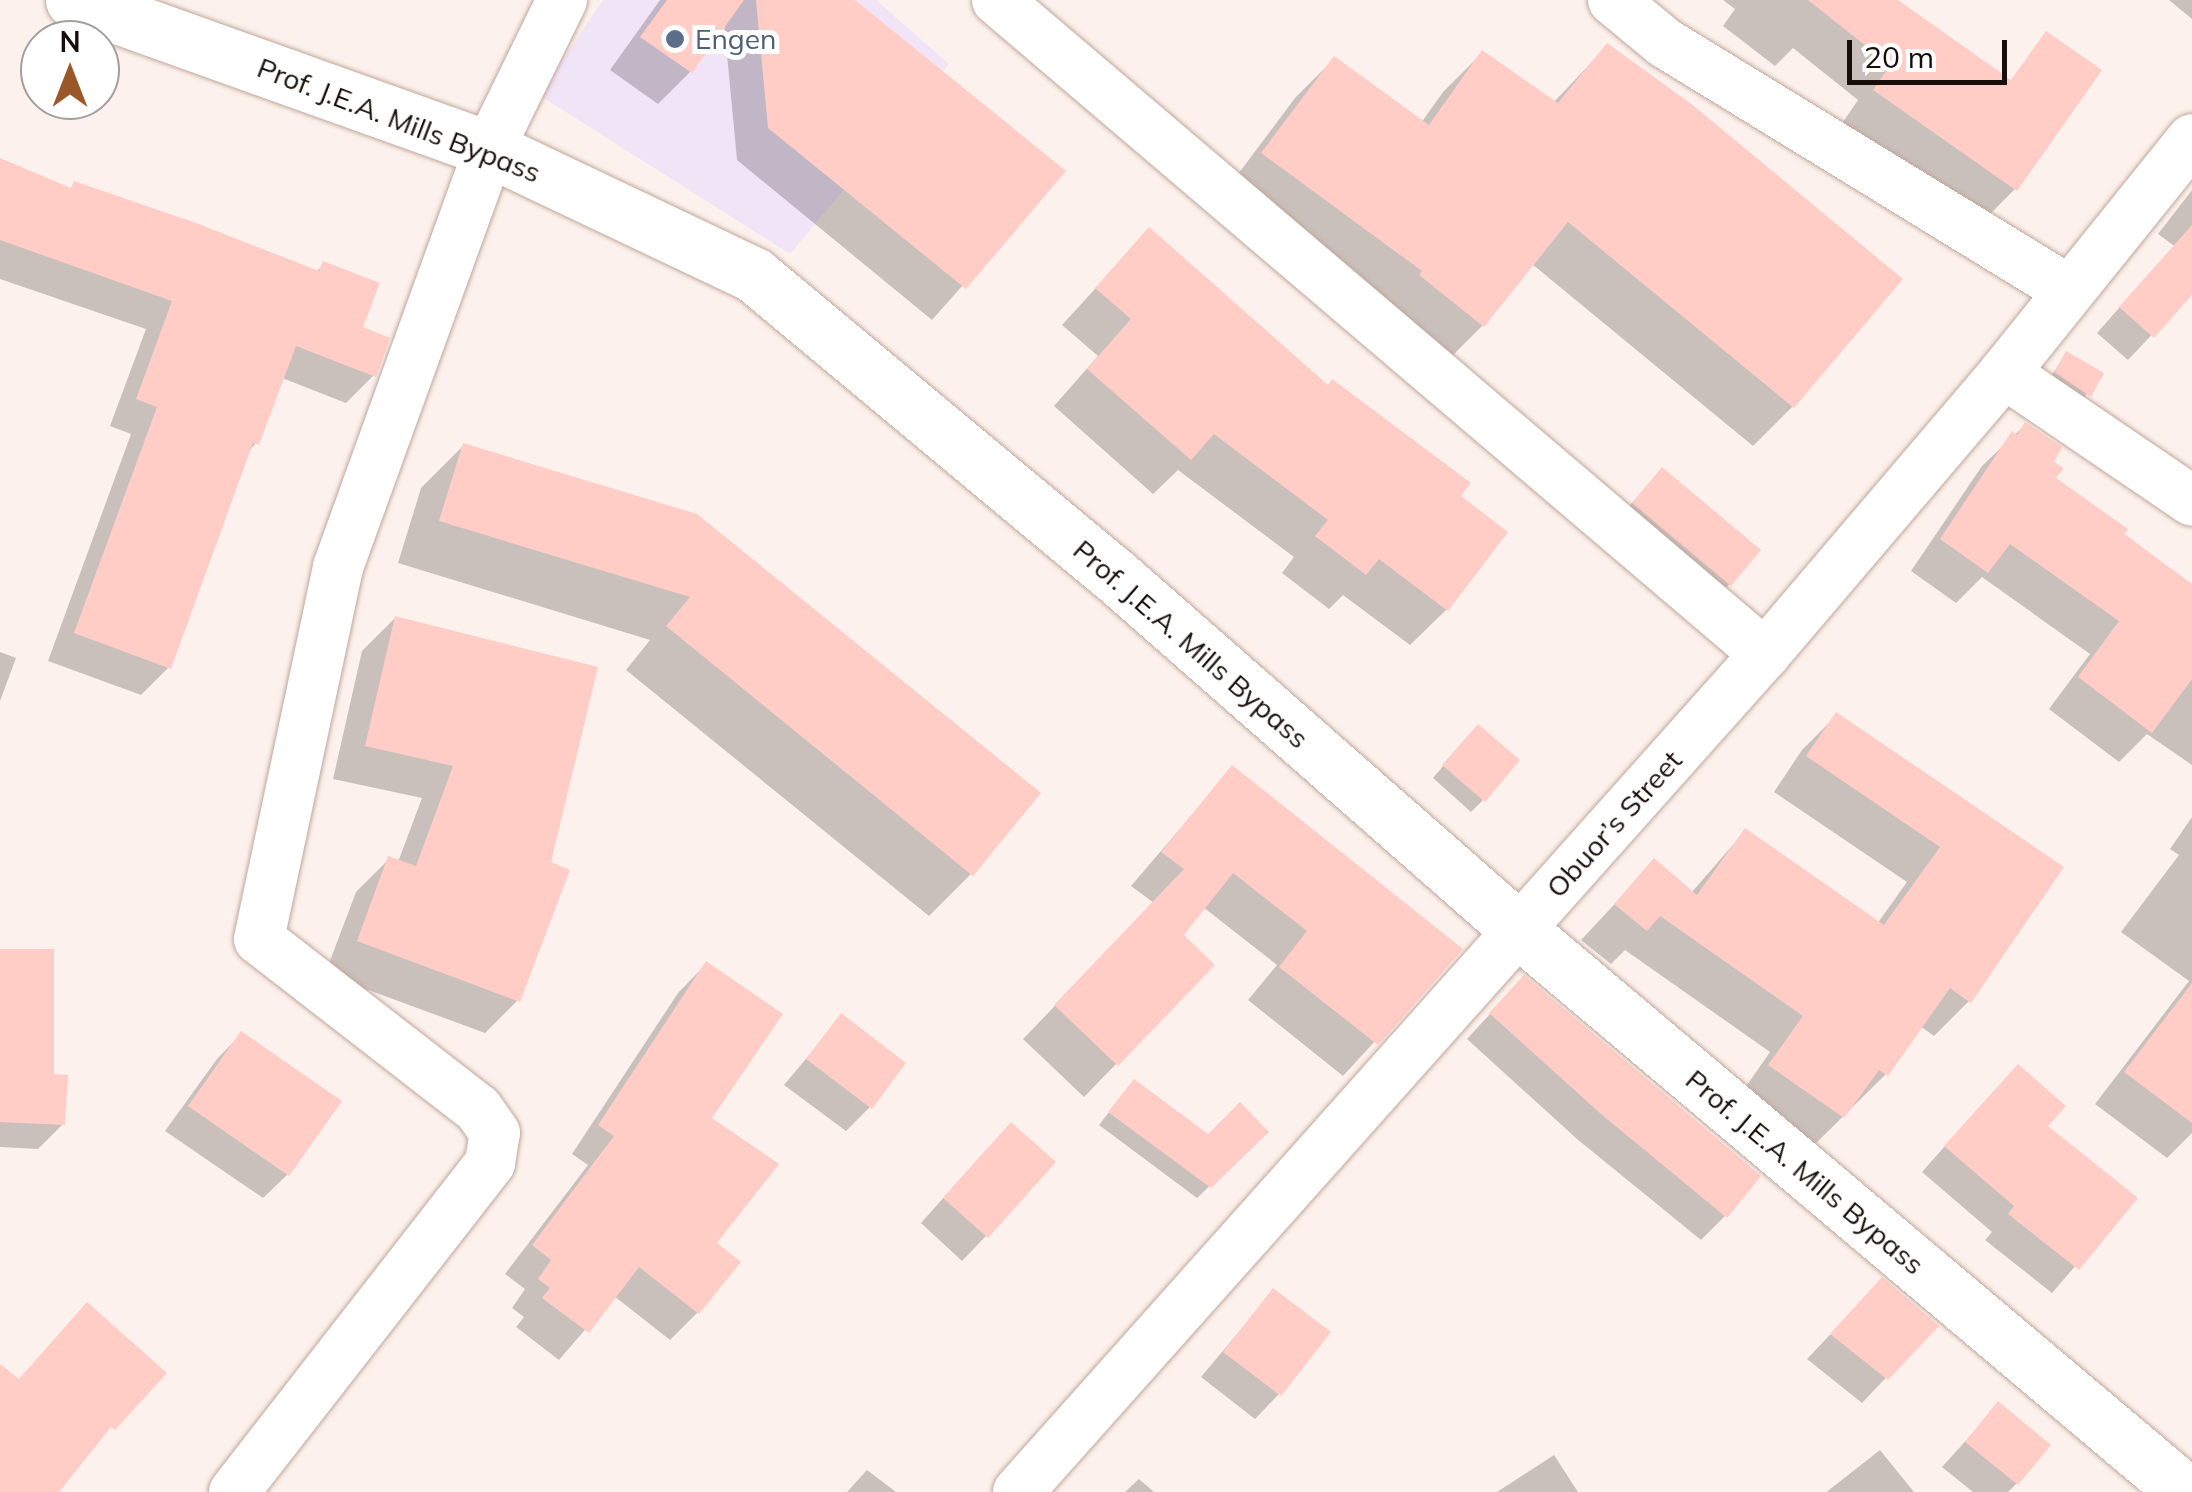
<!DOCTYPE html>
<meta charset="utf-8">
<style>
body{margin:0}
#map{position:relative;width:2192px;height:1492px;overflow:hidden;background:#fcf1ec;font-family:Mulish,sans-serif}
div>[style]{position:absolute}
.commercial>*{inset:0;background:#f2e4f7}
.shadow>*{inset:0;background:#0003}
.building>*{inset:0;background:#ffcdc6}
.roads{filter:drop-shadow(0 0 2px #c0a79b) drop-shadow(0 0 2px #c0a79b)}
.street>*{height:50px;margin:-25px;padding:0 25px;transform-origin:25px;border-radius:25px;background:#fff}
.secondary>*{height:55px;margin:-27.5px;padding:0 27.5px;transform-origin:27.5px;border-radius:27.5px;background:#fff}
.dots>*{width:28px;height:28px;translate:-50% -50%;box-sizing:border-box;border:5px solid #fff;border-radius:50%}
span{translate:-50% -50%;white-space:nowrap;text-align:center;line-height:1.15;-webkit-text-stroke:10px #fff;paint-order:stroke}
.service-label{font-size:28px;color:#4e5e75}
.left{translate:0 -50%;text-align:left}
.street-label{font-size:28px;color:#170e0a}
.north{position:absolute;left:20px;top:20px;width:100px;height:100px;box-sizing:border-box;background:#fff;border:2px solid #a29f9d;border-radius:50%;rotate:0deg;font-size:28px;font-weight:700;line-height:40px;text-align:center;color:#170e0a}
.north::after{content:'';display:block;margin:auto;width:35px;height:45px;background:#9a5727;clip-path:polygon(50% 0,100% 100%,50% 72%,0 100%)}
.scale{position:absolute;left:1847px;top:40px;width:160px;height:45px;box-sizing:border-box;border:5px solid #170e0a;border-top:0;padding-left:12px;font-size:30px;line-height:35px;white-space:nowrap;color:#170e0a;-webkit-text-stroke:8px #fff;paint-order:stroke}
</style>
<div id="map">
<div class="commercial">
<i style="clip-path:polygon(603px 0,876px 0,949px 64px,790px 254px,539px 95px)"></i>
</div>
<div class="shadow">
<i style="clip-path:polygon(660px 0,851px 0,1063px 172px,932px 320px,737px 160px,724px 23px,690px 72px,658px 104px,610px 70px)"></i>
<i style="clip-path:polygon(1723px 0,1893px 0,2015px 189px,1981px 223px,1841px 125px,1858px 100px,1793px 48px,1775px 66px,1723px 26px,1735px 9px)"></i>
<i style="clip-path:polygon(2169px 0,2192px 0,2192px 19px)"></i>
<i style="clip-path:polygon(1607px 46px,1899px 279px,1792px 407px,1753px 446px,1532px 264px,1482px 326px,1443px 365px,1224px 193px,1295px 98px,1334px 59px,1421px 123px,1443px 92px,1482px 53px,1553px 103px)"></i>
<i style="clip-path:polygon(0 161px,69px 189px,75px 184px,315px 273px,324px 264px,360px 329px,374px 375px,346px 403px,282px 378px,256px 443px,247px 453px,169px 667px,141px 695px,48px 661px,131px 434px,110px 426px,146px 329px,0 279px)"></i>
<i style="clip-path:polygon(2192px 190px,2192px 259px,2158px 234px)"></i>
<i style="clip-path:polygon(1149px 230px,1327px 388px,1504px 532px,1446px 610px,1410px 645px,1343px 595px,1329px 609px,1282px 573px,1294px 557px,1178px 470px,1153px 494px,1054px 406px,1098px 356px,1062px 325px)"></i>
<i style="clip-path:polygon(2192px 282px,2192px 292px,2128px 360px,2097px 333px,2141px 283px)"></i>
<i style="clip-path:polygon(2067px 354px,2101px 374px,2077px 407px,2044px 385px)"></i>
<i style="clip-path:polygon(2025px 425px,2051px 462px,2053px 479px,2192px 586px,2192px 765px,2147px 734px,2119px 762px,2049px 709px,2090px 654px,1982px 577px,1956px 603px,1911px 571px,1982px 466px)"></i>
<i style="clip-path:polygon(463px 446px,696px 516px,971px 874px,929px 916px,626px 670px,650px 640px,398px 563px,421px 488px)"></i>
<i style="clip-path:polygon(1662px 470px,1730px 584px,1705px 608px,1609px 528px)"></i>
<i style="clip-path:polygon(395px 618px,595px 669px,518px 1000px,485px 1033px,325px 974px,356px 892px,389px 859px,398px 862px,422px 798px,333px 779px,362px 651px)"></i>
<i style="clip-path:polygon(0 652px,16px 658px,0 701px)"></i>
<i style="clip-path:polygon(1837px 715px,2061px 868px,1969px 1001px,1934px 1036px,1920px 1026px,1886px 1074px,1808px 1151px,1736px 1101px,1770px 1052px,1625px 950px,1611px 964px,1581px 940px,1654px 862px,1691px 893px,1745px 831px,1877px 924px,1907px 882px,1774px 792px,1802px 750px)"></i>
<i style="clip-path:polygon(1466px 739px,1483px 800px,1471px 812px,1433px 778px)"></i>
<i style="clip-path:polygon(1232px 768px,1460px 949px,1343px 1076px,1248px 1000px,1277px 965px,1203px 907px,1180px 935px,1116px 1064px,1084px 1097px,1023px 1039px,1154px 903px,1131px 886px)"></i>
<i style="clip-path:polygon(2192px 817px,2192px 1133px,2167px 1158px,2095px 1104px,2189px 981px,2121px 932px,2179px 855px,2170px 849px)"></i>
<i style="clip-path:polygon(0 951px,51px 1077px,63px 1124px,38px 1149px,0 1147px)"></i>
<i style="clip-path:polygon(706px 964px,714px 1244px,698px 1312px,670px 1340px,614px 1296px,559px 1360px,516px 1327px,524px 1317px,512px 1308px,525px 1289px,505px 1274px,588px 1165px,572px 1154px,678px 993px)"></i>
<i style="clip-path:polygon(1500px 1003px,1725px 1216px,1701px 1240px,1577px 1139px,1467px 1039px)"></i>
<i style="clip-path:polygon(841px 1017px,870px 1107px,846px 1131px,784px 1085px)"></i>
<i style="clip-path:polygon(241px 1034px,288px 1174px,263px 1198px,165px 1131px,217px 1059px)"></i>
<i style="clip-path:polygon(1994px 1091px,2134px 1198px,2052px 1293px,1985px 1240px,1992px 1232px,1922px 1172px)"></i>
<i style="clip-path:polygon(1123px 1094px,1208px 1137px,1266px 1132px,1197px 1198px,1099px 1125px)"></i>
<i style="clip-path:polygon(987px 1149px,986px 1236px,962px 1261px,921px 1223px)"></i>
<i style="clip-path:polygon(1273px 1291px,1279px 1394px,1255px 1419px,1201px 1377px)"></i>
<i style="clip-path:polygon(1858px 1305px,1935px 1326px,1862px 1403px,1807px 1359px)"></i>
<i style="clip-path:polygon(1998px 1405px,2017px 1483px,2008px 1492px,1973px 1492px,1942px 1467px)"></i>
<i style="clip-path:polygon(1880px 1450px,1914px 1492px,1827px 1492px,1829px 1490px)"></i>
<i style="clip-path:polygon(1554px 1455px,1578px 1492px,1497px 1492px)"></i>
<i style="clip-path:polygon(867px 1470px,896px 1492px,847px 1492px)"></i>
<i style="clip-path:polygon(1139px 1479px,1154px 1492px,1125px 1492px)"></i>
</div>
<div class="building">
<i style="clip-path:polygon(667px 0,744px 0,692px 73px,640px 37px)"></i>
<i style="clip-path:polygon(756px 0,855px 0,1066px 171px,966px 289px,768px 128px)"></i>
<i style="clip-path:polygon(1808px 0,1898px 0,2011px 80px,2046px 31px,2102px 70px,2017px 191px,1873px 90px,1890px 65px)"></i>
<i style="clip-path:polygon(1607px 43px,1690px 103px,1903px 279px,1794px 408px,1568px 222px,1484px 327px,1419px 275px,1422px 271px,1261px 153px,1334px 56px,1429px 125px,1482px 50px,1558px 103px)"></i>
<i style="clip-path:polygon(0 158px,71px 188px,74px 181px,196px 223px,319px 271px,323px 261px,380px 283px,363px 327px,390px 338px,376px 377px,296px 346px,259px 445px,253px 443px,171px 669px,74px 633px,157px 407px,136px 399px,172px 301px,0 240px)"></i>
<i style="clip-path:polygon(2192px 225px,2192px 295px,2154px 338px,2119px 307px)"></i>
<i style="clip-path:polygon(1149px 227px,1328px 385px,1332px 379px,1471px 483px,1461px 496px,1508px 532px,1448px 611px,1379px 559px,1366px 575px,1315px 536px,1328px 520px,1214px 434px,1191px 460px,1087px 369px,1131px 319px,1095px 288px)"></i>
<i style="clip-path:polygon(2066px 351px,2104px 373px,2091px 397px,2054px 372px)"></i>
<i style="clip-path:polygon(2025px 422px,2062px 447px,2054px 462px,2064px 468px,2056px 478px,2128px 529px,2124px 534px,2192px 584px,2192px 679px,2152px 733px,2078px 677px,2119px 621px,2010px 544px,1988px 573px,1940px 539px,2012px 431px,2017px 435px)"></i>
<i style="clip-path:polygon(463px 443px,697px 514px,1041px 793px,973px 876px,666px 626px,690px 597px,439px 521px)"></i>
<i style="clip-path:polygon(1662px 467px,1761px 550px,1731px 586px,1632px 503px)"></i>
<i style="clip-path:polygon(395px 616px,598px 667px,551px 862px,570px 870px,520px 1002px,357px 941px,388px 856px,416px 866px,453px 766px,365px 746px)"></i>
<i style="clip-path:polygon(1836px 712px,2064px 867px,1971px 1003px,1950px 988px,1888px 1076px,1879px 1070px,1844px 1118px,1768px 1065px,1803px 1016px,1660px 916px,1647px 931px,1614px 904px,1654px 858px,1697px 895px,1745px 828px,1884px 925px,1940px 847px,1806px 756px)"></i>
<i style="clip-path:polygon(1478px 724px,1520px 760px,1485px 802px,1442px 765px)"></i>
<i style="clip-path:polygon(1232px 765px,1463px 949px,1378px 1045px,1279px 967px,1307px 931px,1233px 873px,1184px 935px,1215px 965px,1118px 1066px,1054px 1005px,1184px 869px,1161px 852px)"></i>
<i style="clip-path:polygon(0 949px,54px 949px,54px 1074px,68px 1075px,65px 1125px,0 1122px)"></i>
<i style="clip-path:polygon(706px 961px,783px 1014px,712px 1118px,779px 1164px,717px 1243px,741px 1262px,699px 1314px,639px 1267px,589px 1333px,542px 1298px,550px 1288px,538px 1279px,551px 1260px,532px 1245px,614px 1136px,598px 1125px)"></i>
<i style="clip-path:polygon(1524px 975px,1761px 1176px,1727px 1218px,1601px 1114px,1489px 1013px)"></i>
<i style="clip-path:polygon(2192px 983px,2192px 1123px,2124px 1072px)"></i>
<i style="clip-path:polygon(841px 1013px,906px 1063px,872px 1109px,806px 1059px)"></i>
<i style="clip-path:polygon(241px 1031px,342px 1101px,289px 1176px,188px 1106px)"></i>
<i style="clip-path:polygon(2018px 1064px,2066px 1106px,2048px 1126px,2138px 1198px,2079px 1270px,2008px 1214px,2014px 1206px,1944px 1146px)"></i>
<i style="clip-path:polygon(1134px 1079px,1208px 1134px,1240px 1102px,1269px 1132px,1211px 1188px,1108px 1112px)"></i>
<i style="clip-path:polygon(1011px 1122px,1056px 1162px,988px 1238px,943px 1198px)"></i>
<i style="clip-path:polygon(1882px 1277px,1939px 1326px,1888px 1380px,1830px 1334px)"></i>
<i style="clip-path:polygon(1273px 1288px,1331px 1332px,1281px 1396px,1223px 1352px)"></i>
<i style="clip-path:polygon(87px 1302px,167px 1373px,115px 1430px,111px 1427px,59px 1492px,0 1492px,0 1364px,19px 1379px)"></i>
<i style="clip-path:polygon(1998px 1401px,2051px 1445px,2018px 1485px,1965px 1442px)"></i>
</div>
<div class="roads">
<div class="street">
<i style="left:997px;top:0;width:1009px;rotate:40.42deg"></i>
<i style="left:1613px;top:0;width:67px;rotate:39.6deg"></i>
<i style="left:1665px;top:43px;width:474px;rotate:31.5deg"></i>
<i style="left:2004px;top:373px;width:227px;rotate:34.2deg"></i>
<i style="left:234px;top:1492px;width:417px;rotate:-52.1deg"></i>
<i style="left:490px;top:1163px;width:30px;rotate:-81deg"></i>
<i style="left:495px;top:1133px;width:29px;rotate:-125deg"></i>
<i style="left:478px;top:1109px;width:277px;rotate:-142.2deg"></i>
<i style="left:259px;top:939px;width:380px;rotate:-78deg"></i>
<i style="left:338px;top:567px;width:444px;rotate:-70.1deg"></i>
<i style="left:489px;top:149px;width:166px;rotate:-63.9deg"></i>
<i style="left:1018px;top:1492px;width:1123px;rotate:-48.29deg"></i>
<i style="left:1765px;top:654px;width:369px;rotate:-49.6deg"></i>
<i style="left:2004px;top:373px;width:300px;rotate:-51.2deg"></i>
</div>
<div class="secondary">
<i style="left:73px;top:0;width:442px;rotate:19.7deg"></i>
<i style="left:489px;top:149px;width:293px;rotate:25.4deg"></i>
<i style="left:754px;top:275px;width:464px;rotate:39.8deg"></i>
<i style="left:1111px;top:572px;width:543px;rotate:41.27deg"></i>
<i style="left:1519px;top:930px;width:871px;rotate:40.16deg"></i>
</div>
</div>
<div class="dots">
<i style="left:675px;top:39px;background:#5c6f8a"></i>
</div>
<div class="service-label">
<span class="left" style="left:695px;top:39px">Engen</span>
</div>
<div class="street-label">
<span style="left:399px;top:120px;rotate:21deg">Prof. J.E.A. Mills Bypass</span>
<span style="left:1191px;top:644px;rotate:41deg">Prof. J.E.A. Mills Bypass</span>
<span style="left:1614px;top:824px;rotate:-48deg">Obuor’s Street</span>
<span style="left:1805px;top:1172px;rotate:40deg">Prof. J.E.A. Mills Bypass</span>
</div>
<div class="north">N</div>
<div class="scale">20 m</div>
</div>
